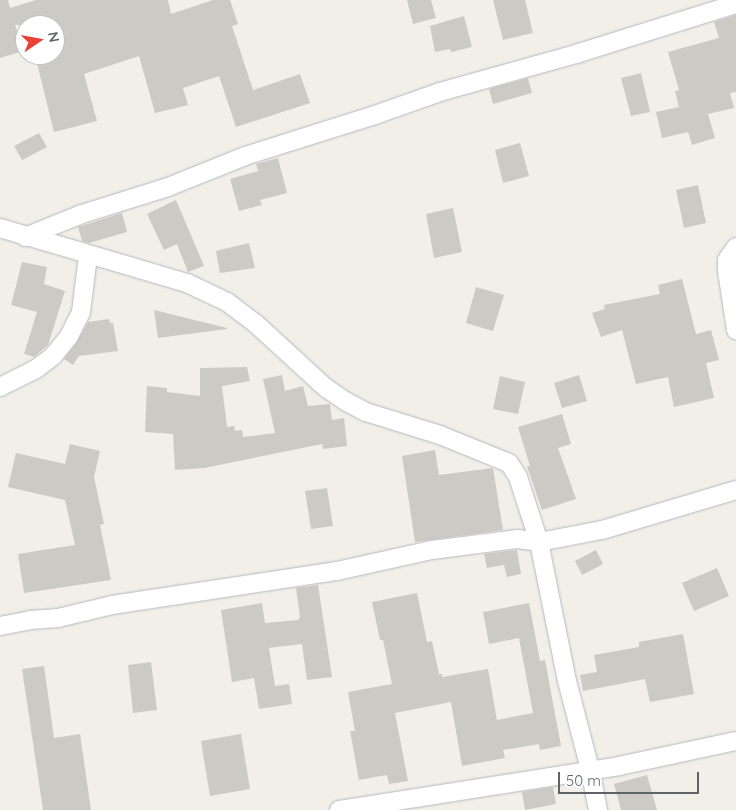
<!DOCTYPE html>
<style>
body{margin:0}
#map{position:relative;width:736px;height:810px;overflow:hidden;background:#f1efe8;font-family:Quicksand,sans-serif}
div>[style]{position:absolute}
.building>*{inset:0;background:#cccac5}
.roads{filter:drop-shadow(0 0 1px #b5b8bc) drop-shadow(0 0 1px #b5b8bc)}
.street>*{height:18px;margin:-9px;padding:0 9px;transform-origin:9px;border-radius:9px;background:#fff}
span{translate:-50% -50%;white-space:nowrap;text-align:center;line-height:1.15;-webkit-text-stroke:4px #fff;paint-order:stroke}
.north{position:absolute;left:15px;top:15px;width:50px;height:50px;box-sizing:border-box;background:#fff;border:1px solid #bfc1c3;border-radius:50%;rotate:78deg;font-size:14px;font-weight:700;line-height:20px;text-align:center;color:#5f6368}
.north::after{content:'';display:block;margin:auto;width:18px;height:22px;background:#ea4335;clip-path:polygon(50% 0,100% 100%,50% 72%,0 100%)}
.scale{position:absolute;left:558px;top:772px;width:141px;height:22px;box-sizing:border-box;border:2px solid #5f6368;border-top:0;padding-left:6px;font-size:15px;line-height:18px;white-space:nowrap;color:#5f6368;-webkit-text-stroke:4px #fff;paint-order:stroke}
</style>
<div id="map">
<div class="building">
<i style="clip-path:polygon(0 0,8px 0,10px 8px,36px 0,168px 0,171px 14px,213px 0,230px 0,238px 24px,232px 26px,253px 90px,300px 74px,310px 103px,236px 127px,219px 76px,183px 88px,188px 105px,155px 113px,139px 56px,84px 74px,97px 121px,54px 132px,35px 55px,55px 55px,55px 25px,15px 25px,23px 51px,0 58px)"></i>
<i style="clip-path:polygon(407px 0,431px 0,436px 18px,413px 24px)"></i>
<i style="clip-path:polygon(493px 0,525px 0,533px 33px,503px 40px)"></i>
<i style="clip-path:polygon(736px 15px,736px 92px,730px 93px,734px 108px,708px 114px,715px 138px,692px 145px,688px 132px,662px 138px,656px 112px,679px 107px,675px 91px,679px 90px,668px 52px,719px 38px,714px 22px)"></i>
<i style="clip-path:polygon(464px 16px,472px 47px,451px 52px,450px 49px,435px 52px,430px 26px)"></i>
<i style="clip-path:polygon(641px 73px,650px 112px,631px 116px,621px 78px)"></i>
<i style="clip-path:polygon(528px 78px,532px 93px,493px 104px,489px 89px)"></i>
<i style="clip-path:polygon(39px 133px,47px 147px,22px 160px,14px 146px)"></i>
<i style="clip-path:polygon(520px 143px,529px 176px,503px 183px,495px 150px)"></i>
<i style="clip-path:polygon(278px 158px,287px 193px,260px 200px,262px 205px,239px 211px,230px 179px,258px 171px,256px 164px)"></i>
<i style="clip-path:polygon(698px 185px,706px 223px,684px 228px,676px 190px)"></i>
<i style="clip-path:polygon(176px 200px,204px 266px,188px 272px,177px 244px,164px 250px,147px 214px)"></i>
<i style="clip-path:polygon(453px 208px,462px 252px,434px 258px,426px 214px)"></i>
<i style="clip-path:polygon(122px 213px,127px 232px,89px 243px,82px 241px,78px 227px)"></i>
<i style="clip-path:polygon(249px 243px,255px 268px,220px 273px,216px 251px)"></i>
<i style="clip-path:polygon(22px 262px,47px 267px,44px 284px,65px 291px,48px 345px,34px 357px,24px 354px,37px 312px,11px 305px)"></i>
<i style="clip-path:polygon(682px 279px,696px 334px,711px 330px,719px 360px,706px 363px,714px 398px,674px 407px,668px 377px,636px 384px,622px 330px,601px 337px,592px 313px,605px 309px,604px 305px,660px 294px,658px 285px)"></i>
<i style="clip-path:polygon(476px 287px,504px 295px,493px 331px,466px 323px)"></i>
<i style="clip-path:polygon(154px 310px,227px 328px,227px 329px,158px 338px)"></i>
<i style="clip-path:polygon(109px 319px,110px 323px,113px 323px,118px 351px,79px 356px,73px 365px,64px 359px,77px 342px,88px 322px)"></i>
<i style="clip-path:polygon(247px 367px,250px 381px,222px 386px,227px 427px,234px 426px,235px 431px,242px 430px,243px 437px,275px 433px,263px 379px,282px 375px,285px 391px,303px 386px,308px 406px,330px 404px,332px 420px,344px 418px,347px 446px,323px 449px,322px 444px,204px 468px,175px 470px,173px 434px,145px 432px,147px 386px,167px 388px,167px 392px,200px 396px,200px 368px)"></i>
<i style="clip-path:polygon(579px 375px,587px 401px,562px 408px,554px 383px)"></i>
<i style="clip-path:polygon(500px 376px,525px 382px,518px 414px,493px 409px)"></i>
<i style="clip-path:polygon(562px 414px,571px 444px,558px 448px,576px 499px,542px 510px,527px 466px,530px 466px,518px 427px)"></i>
<i style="clip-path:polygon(70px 444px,100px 451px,94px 477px,104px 524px,100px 525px,111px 580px,24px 593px,18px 554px,75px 545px,65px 500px,8px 487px,16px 453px,65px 464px)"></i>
<i style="clip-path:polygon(435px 450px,439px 475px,493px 468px,503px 530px,415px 542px,402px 456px)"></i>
<i style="clip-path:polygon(327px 488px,333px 526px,311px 529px,305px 491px)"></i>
<i style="clip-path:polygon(517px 550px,521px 574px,507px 577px,504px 565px,487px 568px,484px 554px)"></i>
<i style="clip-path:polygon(596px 550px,603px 564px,582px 575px,575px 561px)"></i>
<i style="clip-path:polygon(717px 568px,729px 596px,694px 611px,682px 583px)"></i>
<i style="clip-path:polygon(318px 585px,332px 677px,307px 680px,302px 644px,269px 648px,275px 686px,289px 684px,292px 704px,259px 709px,254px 678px,232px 682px,221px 610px,262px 603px,265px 623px,298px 620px,300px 617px,296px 588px)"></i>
<i style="clip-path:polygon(417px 593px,427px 642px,432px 641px,439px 674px,442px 674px,442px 677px,488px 669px,497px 720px,533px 713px,519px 638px,489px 644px,483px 612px,529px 603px,540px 661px,545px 660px,561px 746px,540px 750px,539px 744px,503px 750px,505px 758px,462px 766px,451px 702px,395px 713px,408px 781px,389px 784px,387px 775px,359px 780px,350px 731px,355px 731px,348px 692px,392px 684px,383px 640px,380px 640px,372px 602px)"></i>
<i style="clip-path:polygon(683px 634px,694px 694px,650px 702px,645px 679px,583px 691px,580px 675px,597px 672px,594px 655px,639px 647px,639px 642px)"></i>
<i style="clip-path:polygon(151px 662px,157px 710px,133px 713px,128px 665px)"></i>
<i style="clip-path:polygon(44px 666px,54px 738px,80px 734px,91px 810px,43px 810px,22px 669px)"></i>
<i style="clip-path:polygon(241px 734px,250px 789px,210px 796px,201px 741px)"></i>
<i style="clip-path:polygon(647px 775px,657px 810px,621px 810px,614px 784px)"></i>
<i style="clip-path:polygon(553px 787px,556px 804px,525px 810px,522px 792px)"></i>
</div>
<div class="roads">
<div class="street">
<i style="left:0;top:228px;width:195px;rotate:16.4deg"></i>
<i style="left:187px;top:283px;width:44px;rotate:25.4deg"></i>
<i style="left:227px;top:302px;width:35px;rotate:37deg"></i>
<i style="left:255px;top:323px;width:96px;rotate:42.5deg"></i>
<i style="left:326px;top:388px;width:23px;rotate:34deg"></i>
<i style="left:345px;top:401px;width:24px;rotate:28deg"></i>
<i style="left:366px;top:412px;width:77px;rotate:17.3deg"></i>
<i style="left:440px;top:435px;width:74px;rotate:22.1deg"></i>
<i style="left:509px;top:463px;width:17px;rotate:57deg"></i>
<i style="left:518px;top:477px;width:68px;rotate:72.1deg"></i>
<i style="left:539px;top:542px;width:142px;rotate:78.6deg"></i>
<i style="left:567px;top:681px;width:91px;rotate:75.4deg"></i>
<i style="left:590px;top:769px;width:42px;rotate:79deg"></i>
<i style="left:25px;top:237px;width:61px;rotate:-22deg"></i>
<i style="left:82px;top:214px;width:90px;rotate:-17.4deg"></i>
<i style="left:168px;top:187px;width:83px;rotate:-21.9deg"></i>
<i style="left:245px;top:156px;width:136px;rotate:-17.5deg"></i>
<i style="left:375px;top:115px;width:69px;rotate:-19.5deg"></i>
<i style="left:440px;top:92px;width:141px;rotate:-15.6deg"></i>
<i style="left:576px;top:54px;width:168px;rotate:-17.4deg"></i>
<i style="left:736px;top:247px;width:16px;rotate:125deg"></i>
<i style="left:727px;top:260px;width:11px;rotate:90deg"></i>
<i style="left:727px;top:271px;width:60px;rotate:81.3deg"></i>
<i style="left:0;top:387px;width:40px;rotate:-26.6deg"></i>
<i style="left:36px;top:369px;width:21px;rotate:-37deg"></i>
<i style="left:53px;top:356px;width:26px;rotate:-51deg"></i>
<i style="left:69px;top:336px;width:27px;rotate:-63deg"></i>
<i style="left:81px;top:312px;width:56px;rotate:-82.9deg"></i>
<i style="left:0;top:626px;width:31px;rotate:-11deg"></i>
<i style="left:30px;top:620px;width:28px;rotate:-4deg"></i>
<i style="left:58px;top:618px;width:56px;rotate:-13.5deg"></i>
<i style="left:112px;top:605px;width:228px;rotate:-8.6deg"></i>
<i style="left:337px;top:571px;width:97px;rotate:-12.5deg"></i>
<i style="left:432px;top:550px;width:87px;rotate:-7.3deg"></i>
<i style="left:518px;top:539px;width:21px;rotate:8deg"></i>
<i style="left:539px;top:542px;width:64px;rotate:-10.8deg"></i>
<i style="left:602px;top:530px;width:140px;rotate:-16.6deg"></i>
<i style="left:339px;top:810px;width:283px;rotate:-8.9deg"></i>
<i style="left:619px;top:766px;width:120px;rotate:-12.1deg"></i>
</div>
</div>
<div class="north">N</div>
<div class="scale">50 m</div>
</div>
